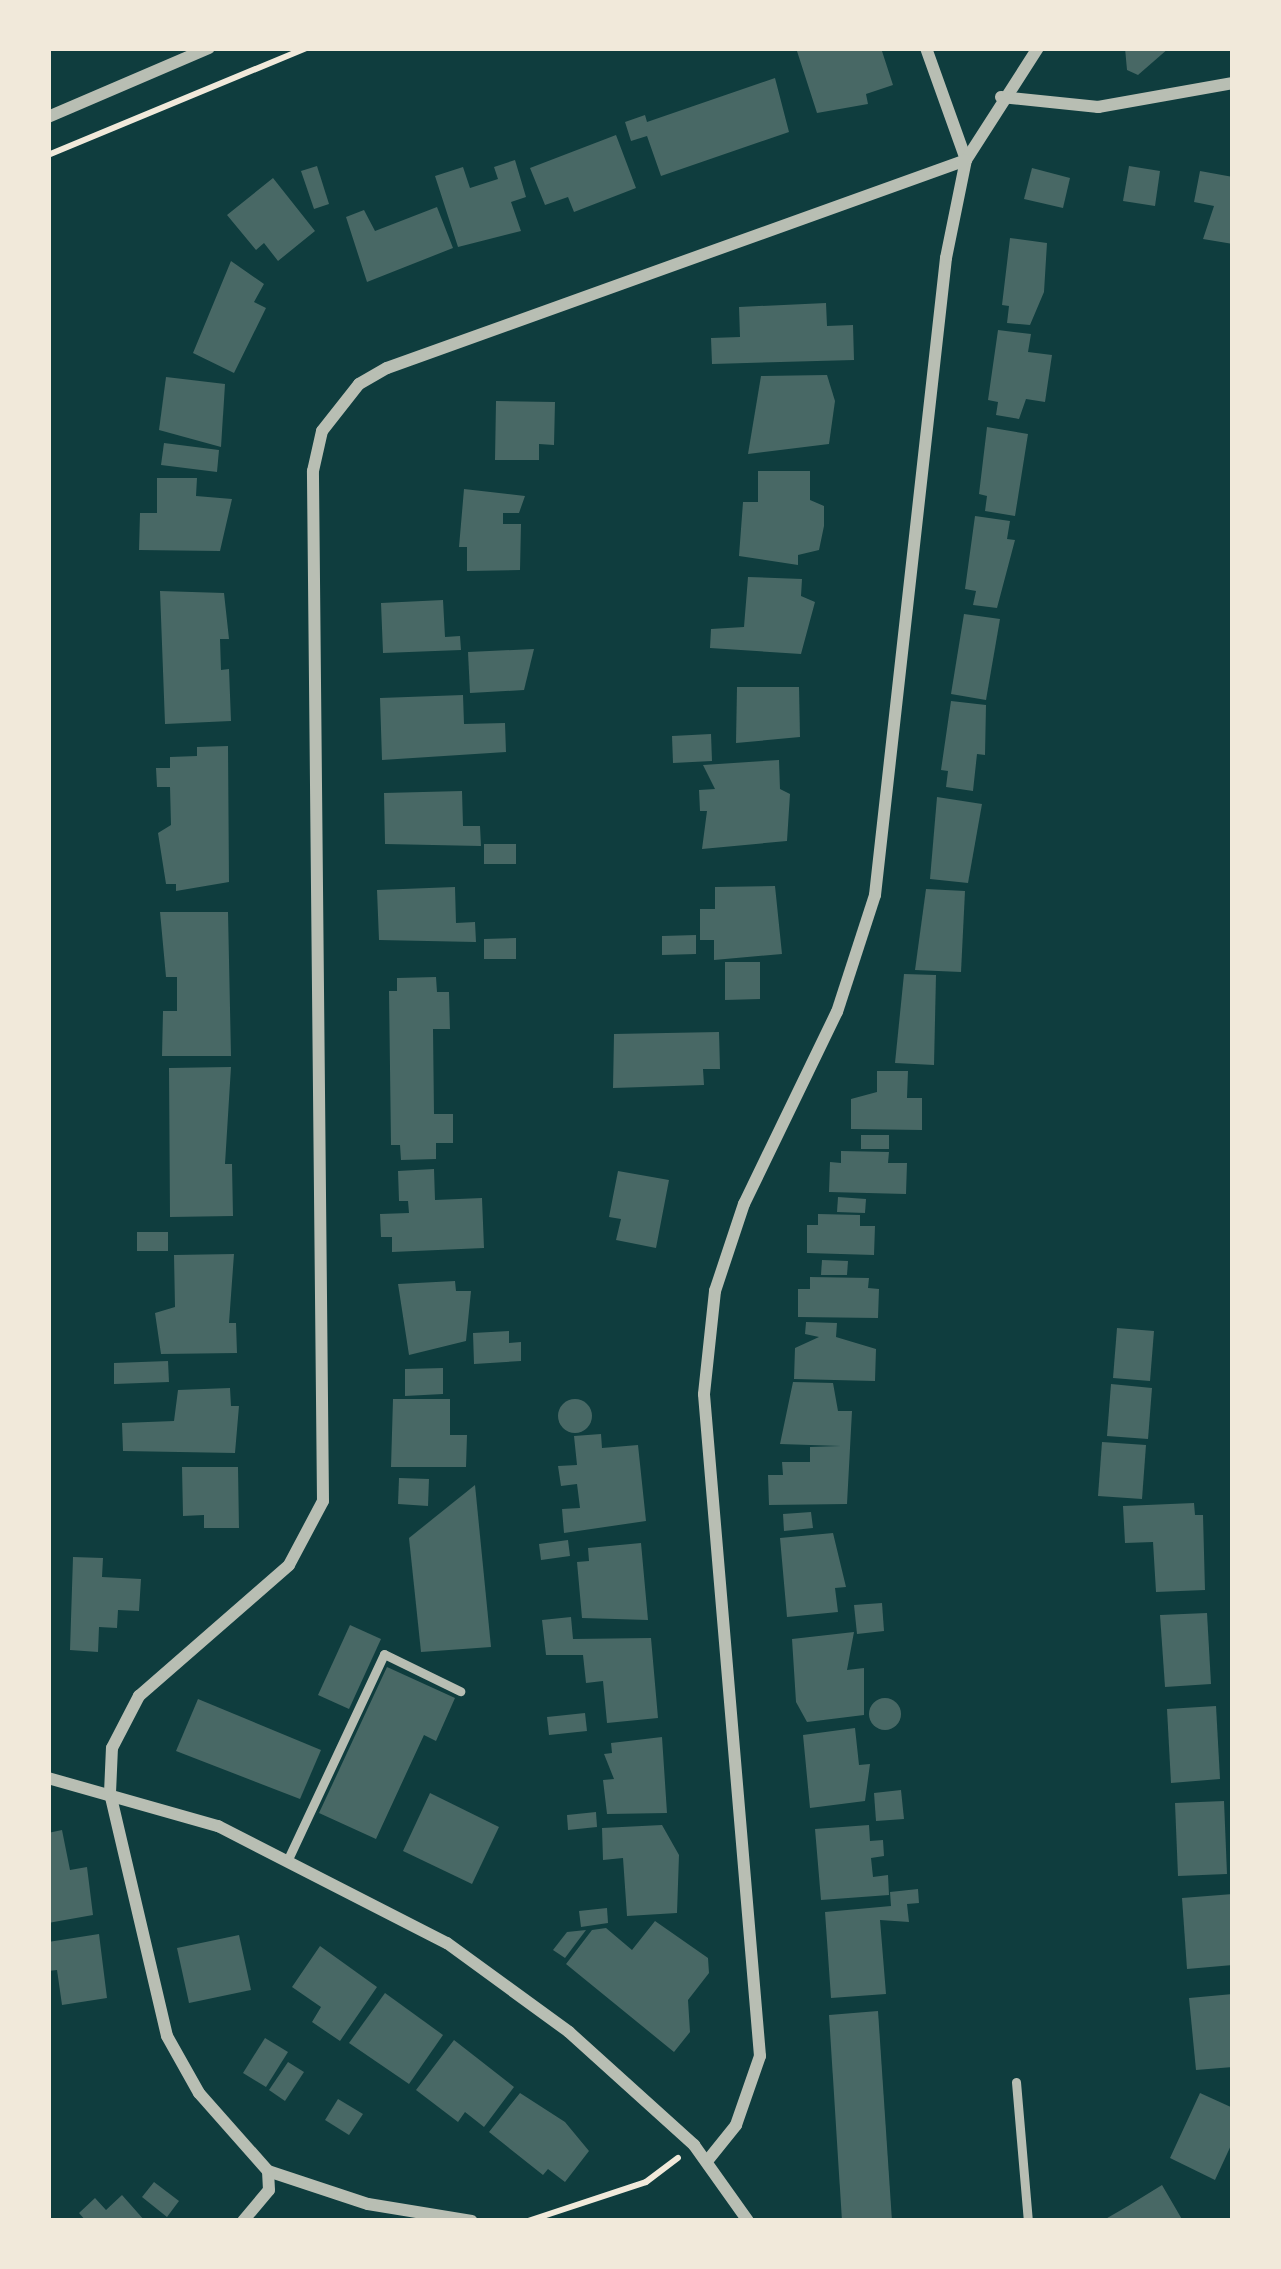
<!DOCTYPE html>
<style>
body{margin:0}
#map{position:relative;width:1281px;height:2269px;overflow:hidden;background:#0f3d3e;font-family:"Libre Baskerville",serif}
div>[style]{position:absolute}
.building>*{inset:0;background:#486865}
.round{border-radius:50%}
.path>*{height:6px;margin:-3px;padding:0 3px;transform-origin:3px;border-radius:3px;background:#f1e9da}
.service>*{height:9px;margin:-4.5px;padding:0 4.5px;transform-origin:4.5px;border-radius:4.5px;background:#b8beb3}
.minor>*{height:12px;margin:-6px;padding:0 6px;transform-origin:6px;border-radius:6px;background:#b8beb3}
span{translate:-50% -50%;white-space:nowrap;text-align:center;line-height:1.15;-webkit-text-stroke:12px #f1e9da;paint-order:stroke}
.frame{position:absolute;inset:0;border:51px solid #f1e9da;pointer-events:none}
</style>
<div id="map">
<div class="building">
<i style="clip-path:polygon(796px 48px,881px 48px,893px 85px,866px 94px,868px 104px,817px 113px)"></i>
<i style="clip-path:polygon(1125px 48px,1169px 48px,1138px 75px,1127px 70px)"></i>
<i style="clip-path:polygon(775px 78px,789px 132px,661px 176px,647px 136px,631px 141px,625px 122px,645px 115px,647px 122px)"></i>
<i style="clip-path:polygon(616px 135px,636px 188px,574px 212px,568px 197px,545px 205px,530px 168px)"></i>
<i style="clip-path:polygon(515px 160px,526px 197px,511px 202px,521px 231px,458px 247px,435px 176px,463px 167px,470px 188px,498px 179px,494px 167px)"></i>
<i style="clip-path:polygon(317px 166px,329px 204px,314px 209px,301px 171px)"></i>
<i style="clip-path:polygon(1129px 166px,1160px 171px,1155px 206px,1123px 201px)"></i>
<i style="clip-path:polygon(1032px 168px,1070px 178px,1063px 208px,1024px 199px)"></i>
<i style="clip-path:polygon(1200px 171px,1233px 177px,1233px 244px,1203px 239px,1214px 206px,1194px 202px)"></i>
<i style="clip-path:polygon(273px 178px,315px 231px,278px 261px,264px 243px,256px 250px,227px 215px)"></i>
<i style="clip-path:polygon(437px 207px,453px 248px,367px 282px,346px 217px,364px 210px,375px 231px)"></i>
<i style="clip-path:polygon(1010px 238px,1047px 243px,1044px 292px,1030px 325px,1007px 323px,1009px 306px,1002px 305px)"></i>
<i style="clip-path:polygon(231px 261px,264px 284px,254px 302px,266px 308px,234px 373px,193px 353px)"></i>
<i style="clip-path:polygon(826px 303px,827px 326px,853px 325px,854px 360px,712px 364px,711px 338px,740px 337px,739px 307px)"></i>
<i style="clip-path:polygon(998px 330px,1031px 334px,1028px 352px,1052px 355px,1045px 402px,1026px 399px,1019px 419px,996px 415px,998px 402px,988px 400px)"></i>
<i style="clip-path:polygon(827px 375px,835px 401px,829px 444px,748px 454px,761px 376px)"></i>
<i style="clip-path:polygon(166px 377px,225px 384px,221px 447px,159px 430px)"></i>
<i style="clip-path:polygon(496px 401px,555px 402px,554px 445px,539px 444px,539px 460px,495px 460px)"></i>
<i style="clip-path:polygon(987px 427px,1028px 434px,1015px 516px,985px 511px,987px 496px,979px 494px)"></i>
<i style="clip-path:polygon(164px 443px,219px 450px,217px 472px,161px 465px)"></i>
<i style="clip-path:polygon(758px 471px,810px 471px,810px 500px,824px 506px,824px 526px,819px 550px,798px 555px,798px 565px,739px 556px,743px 502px,758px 502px)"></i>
<i style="clip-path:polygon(157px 478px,197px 478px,196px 496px,232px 499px,220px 551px,139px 550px,140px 513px,157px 513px)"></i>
<i style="clip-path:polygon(464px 489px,525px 496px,519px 513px,503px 513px,503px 524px,521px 524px,520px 570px,467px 571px,467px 547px,459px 547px)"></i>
<i style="clip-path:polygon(975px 516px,1010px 521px,1007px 539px,1015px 540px,997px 608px,973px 605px,976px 591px,965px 589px)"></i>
<i style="clip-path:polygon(748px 577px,802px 579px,801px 596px,815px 602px,801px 654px,710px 648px,711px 629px,744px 627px)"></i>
<i style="clip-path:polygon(160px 591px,224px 593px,229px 639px,220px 639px,221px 670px,229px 669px,231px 721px,165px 724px)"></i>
<i style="clip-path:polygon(443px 600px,445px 637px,460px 636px,461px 650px,383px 653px,381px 603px)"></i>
<i style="clip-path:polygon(964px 614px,1000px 619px,986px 700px,951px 694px)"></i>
<i style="clip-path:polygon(534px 649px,524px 690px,470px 693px,468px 652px)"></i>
<i style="clip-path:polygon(737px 687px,799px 687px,800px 737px,736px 743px)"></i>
<i style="clip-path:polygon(463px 695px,464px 724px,505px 723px,506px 752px,382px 760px,380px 698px)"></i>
<i style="clip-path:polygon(951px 701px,986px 705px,985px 755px,977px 754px,973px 791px,946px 787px,948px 771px,941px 770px)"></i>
<i style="clip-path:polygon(711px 734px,712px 761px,673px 763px,672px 736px)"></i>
<i style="clip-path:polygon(228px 746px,229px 882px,176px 891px,176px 884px,166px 884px,158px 833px,171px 825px,170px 787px,157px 787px,156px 768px,170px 768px,170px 757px,197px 756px,197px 747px)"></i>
<i style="clip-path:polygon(779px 760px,780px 789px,790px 794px,787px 841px,702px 849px,707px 811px,700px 811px,699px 790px,715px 789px,703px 765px)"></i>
<i style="clip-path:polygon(462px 791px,463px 826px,480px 826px,481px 846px,385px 844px,384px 793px)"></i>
<i style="clip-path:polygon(937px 797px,982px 804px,968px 883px,930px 879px)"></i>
<i style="clip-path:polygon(484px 844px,516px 844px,516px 864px,484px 864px)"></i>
<i style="clip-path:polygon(775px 886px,782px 954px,714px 960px,714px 940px,700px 940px,700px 909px,715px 909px,715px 887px)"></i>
<i style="clip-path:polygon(455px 887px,456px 923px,475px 922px,476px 942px,379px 940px,377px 890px)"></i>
<i style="clip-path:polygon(926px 889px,965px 891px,961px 972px,915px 970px)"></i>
<i style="clip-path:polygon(160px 912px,228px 912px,231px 1056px,162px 1056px,163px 1011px,177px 1011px,177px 977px,166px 977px)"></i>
<i style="clip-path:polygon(696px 935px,696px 954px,662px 955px,662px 936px)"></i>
<i style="clip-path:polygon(516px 938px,516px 959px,484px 959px,484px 939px)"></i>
<i style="clip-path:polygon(725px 962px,760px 962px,760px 999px,725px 1000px)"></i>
<i style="clip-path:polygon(904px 974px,936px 975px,934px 1065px,895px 1063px)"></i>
<i style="clip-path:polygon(436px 977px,437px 992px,449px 992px,450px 1029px,433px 1029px,434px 1114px,453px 1114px,453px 1143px,436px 1143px,436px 1159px,401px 1160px,400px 1145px,391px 1145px,389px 991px,397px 991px,397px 978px)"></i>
<i style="clip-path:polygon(719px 1032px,720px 1069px,703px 1069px,704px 1085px,613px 1088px,614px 1034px)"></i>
<i style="clip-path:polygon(231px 1067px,225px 1164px,232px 1164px,233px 1216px,170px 1217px,169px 1068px)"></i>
<i style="clip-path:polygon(877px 1071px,908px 1071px,907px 1098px,922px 1098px,922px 1130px,851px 1129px,851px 1099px,877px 1092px)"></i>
<i style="clip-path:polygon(861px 1135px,889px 1135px,889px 1149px,861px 1149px)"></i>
<i style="clip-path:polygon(841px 1151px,889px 1152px,888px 1163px,907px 1163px,906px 1194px,829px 1192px,830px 1162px,841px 1163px)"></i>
<i style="clip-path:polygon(434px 1169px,435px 1200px,482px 1198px,484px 1248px,392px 1252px,392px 1237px,381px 1237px,380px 1214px,409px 1213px,408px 1201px,399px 1201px,398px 1171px)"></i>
<i style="clip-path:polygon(618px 1171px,669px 1180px,656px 1248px,616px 1240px,621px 1219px,609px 1217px)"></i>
<i style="clip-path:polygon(838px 1197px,866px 1199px,865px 1213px,837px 1212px)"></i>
<i style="clip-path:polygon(818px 1214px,860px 1215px,860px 1226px,875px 1226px,874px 1255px,807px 1253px,807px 1225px,818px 1225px)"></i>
<i style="clip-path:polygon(137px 1232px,168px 1232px,168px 1251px,137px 1251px)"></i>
<i style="clip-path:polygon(234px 1254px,229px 1323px,236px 1323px,237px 1353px,161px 1354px,155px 1313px,175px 1307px,174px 1255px)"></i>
<i style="clip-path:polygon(822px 1260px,848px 1261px,847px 1275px,821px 1275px)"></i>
<i style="clip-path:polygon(810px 1277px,869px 1278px,868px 1288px,879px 1289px,878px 1318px,798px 1317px,798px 1289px,810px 1289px)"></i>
<i style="clip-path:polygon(455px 1281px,456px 1291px,471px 1291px,466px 1341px,409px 1355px,398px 1284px)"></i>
<i style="clip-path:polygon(806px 1322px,837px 1323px,836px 1337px,876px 1349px,875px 1381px,794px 1379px,795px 1348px,819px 1337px,805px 1334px)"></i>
<i style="clip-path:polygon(1117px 1328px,1154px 1331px,1150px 1381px,1113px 1378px)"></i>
<i style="clip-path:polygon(509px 1331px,509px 1343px,521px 1342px,521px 1361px,474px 1364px,473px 1333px)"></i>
<i style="clip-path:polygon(168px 1361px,169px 1382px,114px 1384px,114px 1363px)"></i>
<i style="clip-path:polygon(443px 1368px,443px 1394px,405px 1396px,405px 1369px)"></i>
<i style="clip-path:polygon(793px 1382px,833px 1383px,838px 1411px,852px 1411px,847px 1504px,769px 1505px,768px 1475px,783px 1475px,782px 1462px,810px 1462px,810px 1447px,841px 1446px,780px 1444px)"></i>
<i style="clip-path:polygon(1111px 1384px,1152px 1388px,1148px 1439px,1107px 1436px)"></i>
<i style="clip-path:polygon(230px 1388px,231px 1406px,239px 1406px,235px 1453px,123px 1451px,122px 1423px,174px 1421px,178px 1390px)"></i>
<i class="round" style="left:558px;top:1399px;width:34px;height:34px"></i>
<i style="clip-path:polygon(393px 1399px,450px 1399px,450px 1435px,467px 1435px,466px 1467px,391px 1467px)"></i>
<i style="clip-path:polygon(601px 1434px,602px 1448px,638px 1445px,646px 1521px,564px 1533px,562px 1509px,580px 1508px,577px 1484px,561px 1486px,558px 1466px,577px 1465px,574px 1436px)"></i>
<i style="clip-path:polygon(1102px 1442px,1146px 1445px,1142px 1499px,1098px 1496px)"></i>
<i style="clip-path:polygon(182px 1467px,238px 1467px,239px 1528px,204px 1528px,204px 1515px,183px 1516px)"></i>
<i style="clip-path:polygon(399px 1478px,429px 1479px,428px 1506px,398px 1504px)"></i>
<i style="clip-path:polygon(475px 1485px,491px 1647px,421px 1652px,409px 1538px)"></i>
<i style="clip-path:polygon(1194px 1503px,1195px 1515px,1203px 1515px,1205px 1590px,1156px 1592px,1153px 1542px,1125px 1543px,1123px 1506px)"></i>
<i style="clip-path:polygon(811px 1512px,813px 1528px,784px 1531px,783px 1514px)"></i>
<i style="clip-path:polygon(833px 1533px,846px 1587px,835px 1588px,838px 1612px,787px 1617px,780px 1538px)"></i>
<i style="clip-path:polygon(568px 1540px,570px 1556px,541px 1560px,539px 1544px)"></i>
<i style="clip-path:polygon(641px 1543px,648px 1620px,582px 1618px,577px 1562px,589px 1561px,588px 1548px)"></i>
<i style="clip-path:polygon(73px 1557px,103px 1558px,102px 1577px,141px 1579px,139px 1611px,118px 1610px,117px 1628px,99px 1627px,98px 1652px,70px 1650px)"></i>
<i style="clip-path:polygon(882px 1603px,884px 1631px,857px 1634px,854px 1605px)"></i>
<i style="clip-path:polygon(1207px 1613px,1211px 1684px,1165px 1687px,1160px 1615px)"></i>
<i style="clip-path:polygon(571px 1617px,573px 1639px,651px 1638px,658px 1718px,607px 1723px,603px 1681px,586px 1683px,583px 1655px,546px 1655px,542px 1620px)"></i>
<i style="clip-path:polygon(350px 1625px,381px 1639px,349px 1709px,318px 1695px)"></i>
<i style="clip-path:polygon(854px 1632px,847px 1670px,864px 1668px,864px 1715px,807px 1722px,796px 1702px,792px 1639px)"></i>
<i style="clip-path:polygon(387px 1667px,455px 1698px,436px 1741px,424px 1735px,376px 1839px,319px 1813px)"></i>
<i class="round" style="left:869px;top:1698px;width:32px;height:32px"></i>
<i style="clip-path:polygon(198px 1699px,321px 1750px,300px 1799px,176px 1751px)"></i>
<i style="clip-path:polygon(1216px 1706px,1220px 1779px,1171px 1783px,1167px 1709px)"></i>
<i style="clip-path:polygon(585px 1713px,587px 1731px,549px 1735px,547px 1717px)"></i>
<i style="clip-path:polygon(855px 1728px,859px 1765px,870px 1764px,865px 1801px,810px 1808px,803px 1735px)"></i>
<i style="clip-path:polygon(662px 1737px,667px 1813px,607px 1814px,603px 1780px,614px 1779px,604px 1754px,612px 1753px,611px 1743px)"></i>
<i style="clip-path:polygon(901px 1790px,904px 1819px,876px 1821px,874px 1793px)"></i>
<i style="clip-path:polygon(430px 1793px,499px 1827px,472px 1884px,403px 1851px)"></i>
<i style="clip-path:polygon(1224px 1801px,1227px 1874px,1178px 1876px,1175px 1803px)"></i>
<i style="clip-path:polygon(596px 1812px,597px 1827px,568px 1830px,567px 1815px)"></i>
<i style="clip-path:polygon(662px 1825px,679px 1855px,677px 1913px,627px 1916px,623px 1858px,603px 1860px,602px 1828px)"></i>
<i style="clip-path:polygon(869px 1825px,870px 1841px,883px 1840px,884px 1856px,871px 1858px,873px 1877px,888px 1875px,889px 1895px,821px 1900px,815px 1829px)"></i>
<i style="clip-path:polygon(62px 1830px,70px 1870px,87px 1867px,93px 1915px,48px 1923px,48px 1833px)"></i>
<i style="clip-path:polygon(918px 1889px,919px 1903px,907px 1904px,909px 1922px,880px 1920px,886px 1994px,831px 1998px,825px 1912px,891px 1906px,890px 1892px)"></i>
<i style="clip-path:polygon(1233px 1894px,1233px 1965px,1187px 1969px,1182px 1898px)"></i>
<i style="clip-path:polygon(607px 1908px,608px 1923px,581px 1927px,579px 1911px)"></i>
<i style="clip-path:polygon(655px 1921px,708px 1958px,709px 1973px,688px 2000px,690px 2032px,674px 2052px,566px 1964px,592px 1930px,606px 1928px,632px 1950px)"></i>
<i style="clip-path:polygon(586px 1930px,565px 1958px,553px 1950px,567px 1932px)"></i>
<i style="clip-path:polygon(99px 1934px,107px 1998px,62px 2005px,57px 1970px,48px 1971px,48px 1942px)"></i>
<i style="clip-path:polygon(239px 1935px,251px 1990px,189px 2003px,177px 1948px)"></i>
<i style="clip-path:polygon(320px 1946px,377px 1987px,340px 2041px,312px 2022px,321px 2007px,292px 1987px)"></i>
<i style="clip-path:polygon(385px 1993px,443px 2035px,409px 2084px,349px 2043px)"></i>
<i style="clip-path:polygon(1233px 1994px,1233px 2067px,1196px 2070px,1189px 1998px)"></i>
<i style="clip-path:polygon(878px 2011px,892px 2221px,842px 2221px,829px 2015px)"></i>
<i style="clip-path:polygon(265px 2038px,288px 2052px,266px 2087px,243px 2073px)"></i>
<i style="clip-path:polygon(454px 2040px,514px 2087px,484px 2127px,465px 2112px,458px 2122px,416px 2090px)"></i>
<i style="clip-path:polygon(288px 2062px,304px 2072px,285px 2101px,269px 2090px)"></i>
<i style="clip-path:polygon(520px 2093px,565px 2122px,589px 2151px,565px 2182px,548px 2169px,543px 2175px,489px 2132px)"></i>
<i style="clip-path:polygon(1200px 2093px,1233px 2108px,1233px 2141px,1215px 2180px,1170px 2158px)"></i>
<i style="clip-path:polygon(338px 2099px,363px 2114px,349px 2135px,325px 2120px)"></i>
<i style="clip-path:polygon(154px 2182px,179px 2201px,167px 2217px,142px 2197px)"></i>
<i style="clip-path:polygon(1162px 2185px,1183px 2221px,1102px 2221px,1128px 2206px)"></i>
<i style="clip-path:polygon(122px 2195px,145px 2221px,86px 2221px,79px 2213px,95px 2198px,106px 2210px)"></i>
</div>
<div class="path">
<i style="left:48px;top:155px;width:279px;rotate:-22.5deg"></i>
<i style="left:528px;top:2221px;width:124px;rotate:-18.3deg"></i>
<i style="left:646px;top:2182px;width:40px;rotate:-37deg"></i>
</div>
<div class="service">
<i style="left:289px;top:1857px;width:224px;rotate:-64.9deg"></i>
<i style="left:384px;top:1654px;width:85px;rotate:26deg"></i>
<i style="left:1016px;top:2082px;width:140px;rotate:85.1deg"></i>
</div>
<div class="minor">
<i style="left:926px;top:48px;width:119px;rotate:70.3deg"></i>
<i style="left:1001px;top:97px;width:98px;rotate:5.9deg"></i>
<i style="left:1098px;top:107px;width:137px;rotate:-10.1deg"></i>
<i style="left:48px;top:117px;width:175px;rotate:-23.2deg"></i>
<i style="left:48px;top:1778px;width:177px;rotate:15.8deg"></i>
<i style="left:218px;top:1826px;width:257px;rotate:27.1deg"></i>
<i style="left:447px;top:1943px;width:151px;rotate:36.1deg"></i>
<i style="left:569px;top:2032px;width:169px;rotate:42.1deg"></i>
<i style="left:694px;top:2145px;width:93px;rotate:54.6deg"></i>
<i style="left:708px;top:2160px;width:45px;rotate:-51.3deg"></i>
<i style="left:736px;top:2125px;width:73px;rotate:-70.8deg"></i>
<i style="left:760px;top:2056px;width:664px;rotate:-94.84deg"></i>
<i style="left:704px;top:1394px;width:104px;rotate:-83.9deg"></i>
<i style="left:715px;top:1291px;width:92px;rotate:-71.6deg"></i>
<i style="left:744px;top:1204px;width:213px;rotate:-64.2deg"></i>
<i style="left:837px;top:1012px;width:123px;rotate:-72deg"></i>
<i style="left:875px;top:895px;width:641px;rotate:-83.64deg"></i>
<i style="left:946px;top:258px;width:100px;rotate:-78.5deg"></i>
<i style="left:966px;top:160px;width:133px;rotate:-57.3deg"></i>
<i style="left:268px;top:2171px;width:105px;rotate:18.3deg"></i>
<i style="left:368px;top:2204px;width:105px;rotate:9.3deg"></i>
<i style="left:243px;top:2221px;width:40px;rotate:-50deg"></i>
<i style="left:269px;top:2190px;width:19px;rotate:-93deg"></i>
<i style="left:268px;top:2171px;width:104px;rotate:-131.5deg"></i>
<i style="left:199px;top:2093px;width:65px;rotate:-119.3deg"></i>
<i style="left:167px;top:2036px;width:250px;rotate:-103.2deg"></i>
<i style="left:110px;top:1793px;width:45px;rotate:-87.5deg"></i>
<i style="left:112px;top:1748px;width:59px;rotate:-62.6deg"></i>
<i style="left:139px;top:1696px;width:199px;rotate:-41.1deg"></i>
<i style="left:289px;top:1565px;width:72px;rotate:-62deg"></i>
<i style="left:323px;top:1501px;width:1030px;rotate:-90.56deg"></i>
<i style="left:313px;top:471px;width:41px;rotate:-77.3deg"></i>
<i style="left:322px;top:431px;width:60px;rotate:-51.8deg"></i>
<i style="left:359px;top:384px;width:32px;rotate:-30deg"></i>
<i style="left:387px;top:368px;width:615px;rotate:-19.76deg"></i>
</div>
<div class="frame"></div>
</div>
